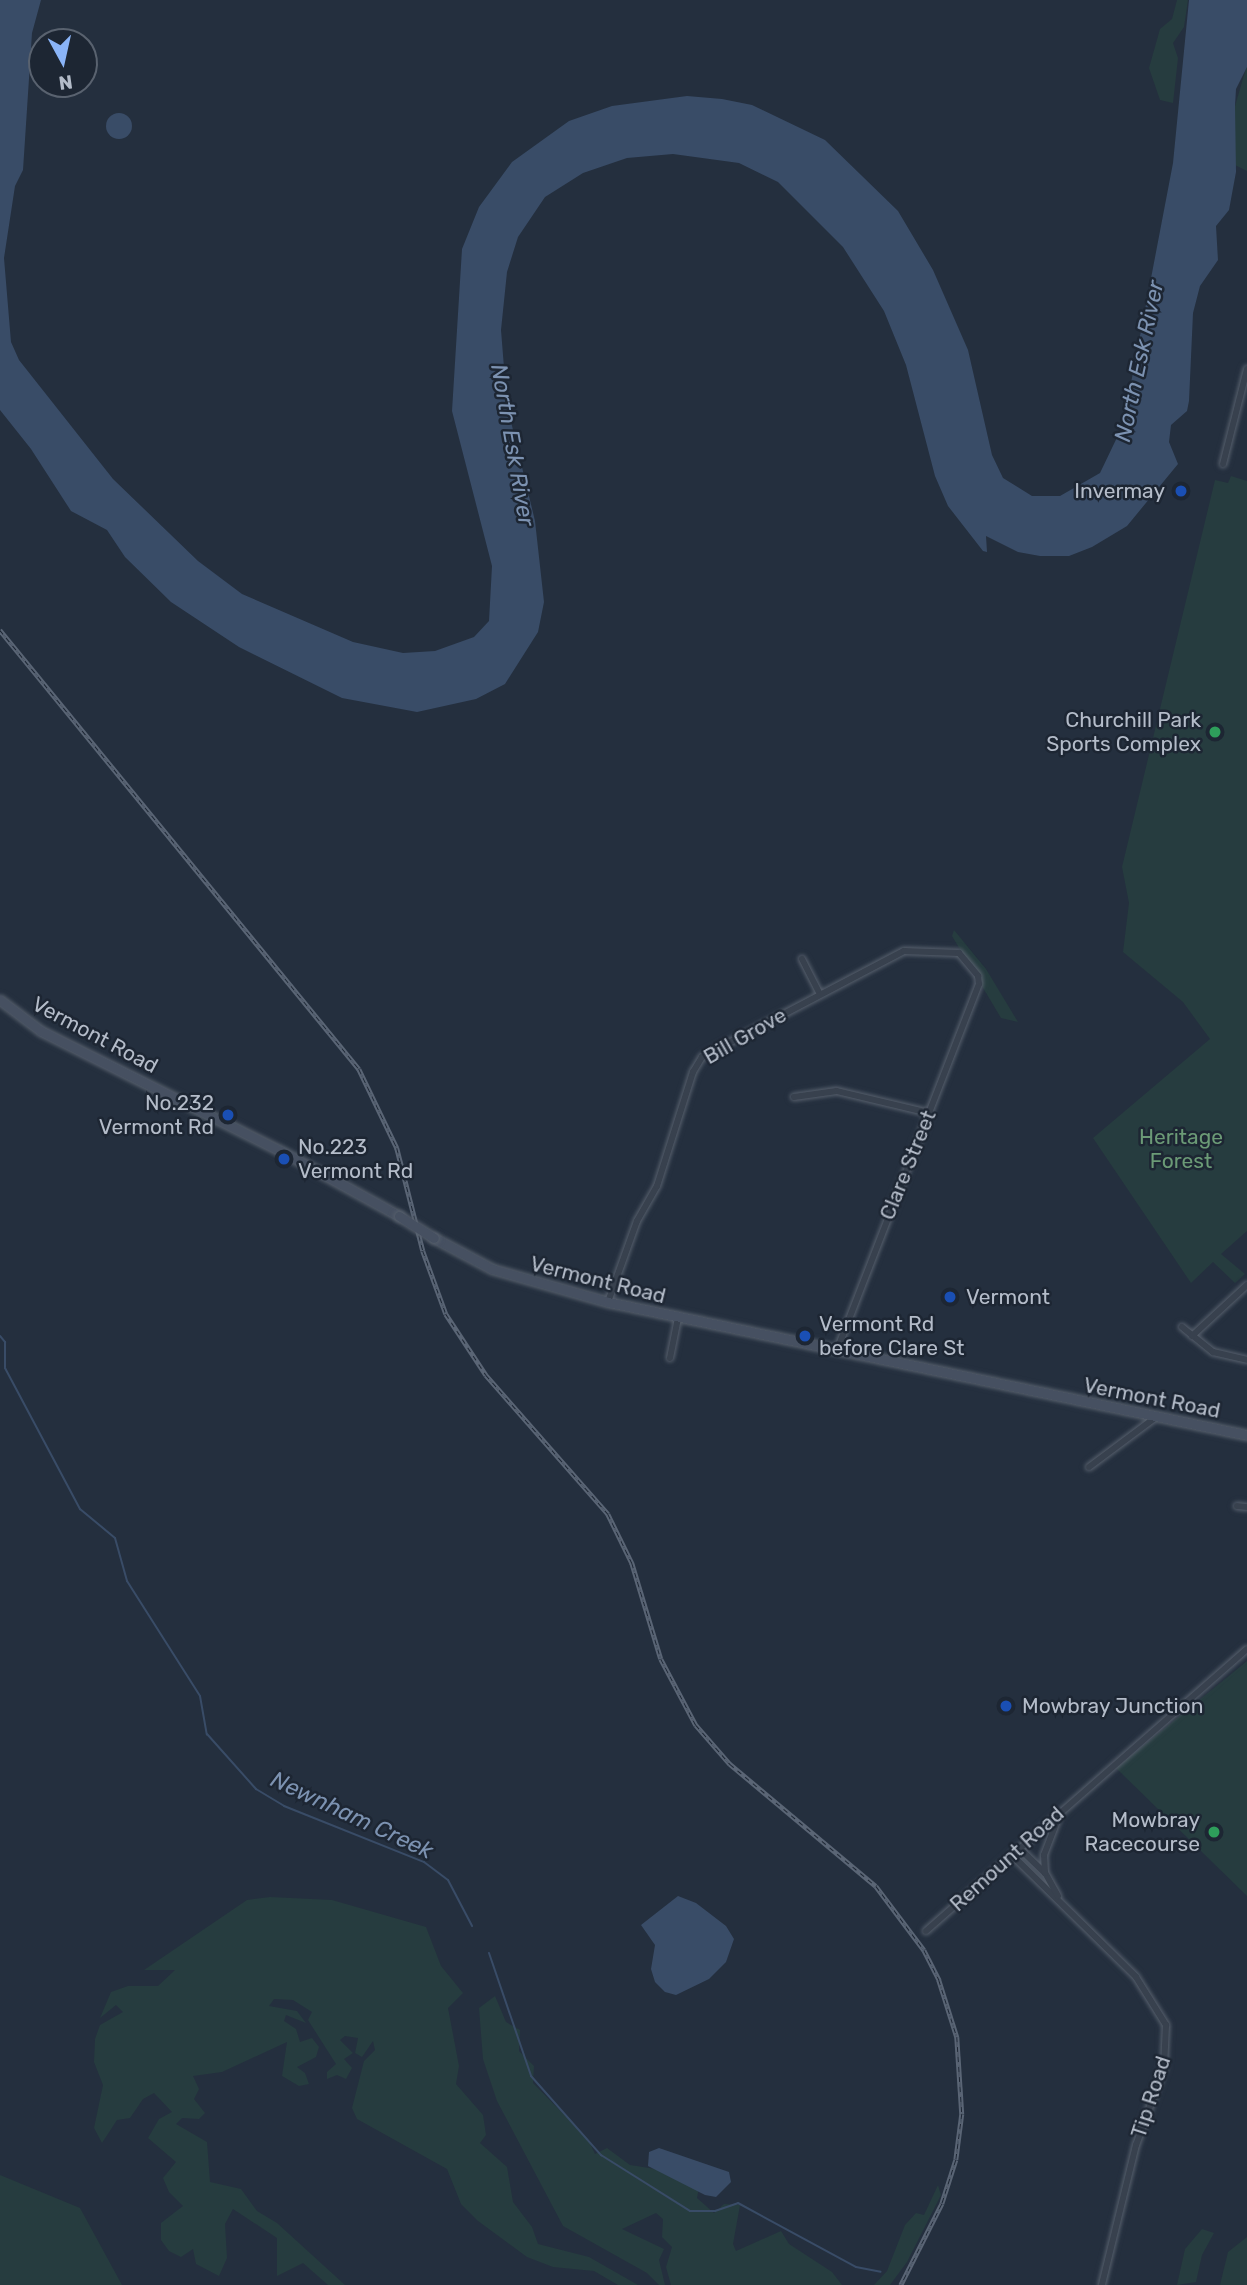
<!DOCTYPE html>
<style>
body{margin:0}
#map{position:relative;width:1247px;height:2285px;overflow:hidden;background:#242f3e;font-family:Rubik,sans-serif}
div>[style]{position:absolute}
.green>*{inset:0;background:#263c3f}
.water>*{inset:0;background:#394c67}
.round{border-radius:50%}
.stream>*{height:2px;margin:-1px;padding:0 1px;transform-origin:1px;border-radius:1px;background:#394c67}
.roads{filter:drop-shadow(0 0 2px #565f6c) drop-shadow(0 0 2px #565f6c)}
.street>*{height:6px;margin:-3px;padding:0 3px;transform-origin:3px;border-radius:3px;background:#38414e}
.secondary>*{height:9px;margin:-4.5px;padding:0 4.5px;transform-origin:4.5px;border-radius:4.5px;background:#465061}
.rail>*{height:4.5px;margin-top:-2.25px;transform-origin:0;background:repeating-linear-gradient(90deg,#1d2633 0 5px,#5a6575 0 10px);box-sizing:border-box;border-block:2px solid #5a6575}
.bridges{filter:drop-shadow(0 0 2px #565f6c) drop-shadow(0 0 2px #565f6c)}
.secondary-bridge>*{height:9px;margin:-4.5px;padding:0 4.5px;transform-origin:4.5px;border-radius:4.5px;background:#465061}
.dots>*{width:19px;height:19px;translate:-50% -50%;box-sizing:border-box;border:4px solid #1d2633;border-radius:50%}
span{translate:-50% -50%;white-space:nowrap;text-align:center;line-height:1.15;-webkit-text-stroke:5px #1d2633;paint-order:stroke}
.poi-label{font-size:21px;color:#b4bcc9}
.right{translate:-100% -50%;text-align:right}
.left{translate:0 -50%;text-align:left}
.street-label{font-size:21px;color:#b4bcc9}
.park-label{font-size:21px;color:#6b9a76}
.water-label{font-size:23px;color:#7c92b1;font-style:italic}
.north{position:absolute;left:28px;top:28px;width:70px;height:70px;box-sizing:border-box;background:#1d2633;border:2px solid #59626f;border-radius:50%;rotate:172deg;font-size:19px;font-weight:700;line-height:28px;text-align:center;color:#b4bcc9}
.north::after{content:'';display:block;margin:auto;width:24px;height:32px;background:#8ab4f8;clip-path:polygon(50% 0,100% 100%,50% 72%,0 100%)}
</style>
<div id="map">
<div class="green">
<i style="clip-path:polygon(1177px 0,1188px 0,1184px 27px,1173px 43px,1178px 58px,1173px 103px,1160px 100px,1149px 68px,1160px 29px,1172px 19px)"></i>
<i style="clip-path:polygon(1247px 65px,1247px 171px,1233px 164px,1235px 106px)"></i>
<i style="clip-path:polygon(1231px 476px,1247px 481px,1247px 1231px,1221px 1254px,1245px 1274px,1235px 1283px,1213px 1262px,1191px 1283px,1093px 1138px,1210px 1039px,1183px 1002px,1123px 952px,1129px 903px,1122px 867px,1215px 480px,1228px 483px)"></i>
<i style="clip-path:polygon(954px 930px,986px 969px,1018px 1022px,1001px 1018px,952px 936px)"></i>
<i style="clip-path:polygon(1247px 1661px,1247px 1896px,1116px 1768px)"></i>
<i style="clip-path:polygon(270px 1897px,332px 1900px,426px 1927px,441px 1966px,463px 1993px,448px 2008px,459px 2066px,456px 2084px,483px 2115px,486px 2135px,480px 2143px,507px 2167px,513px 2202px,532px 2227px,538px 2244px,589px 2257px,638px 2285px,618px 2285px,594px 2271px,553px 2267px,527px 2257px,478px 2221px,461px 2204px,447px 2169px,357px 2119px,352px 2108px,364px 2061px,375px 2050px,373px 2041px,362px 2057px,355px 2053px,358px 2038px,345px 2036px,340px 2040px,353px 2053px,344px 2059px,352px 2068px,346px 2079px,337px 2075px,327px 2079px,327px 2072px,336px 2064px,308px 2020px,312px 2012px,293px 2000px,274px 1999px,269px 2006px,297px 2011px,306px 2023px,286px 2015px,284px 2021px,296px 2029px,300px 2042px,312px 2038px,319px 2047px,316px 2057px,297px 2067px,305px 2073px,309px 2084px,299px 2086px,282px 2076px,287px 2042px,222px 2072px,193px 2076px,199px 2089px,194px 2099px,205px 2113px,199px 2119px,182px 2118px,176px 2124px,207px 2142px,210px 2182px,241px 2189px,257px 2211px,277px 2223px,345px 2285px,328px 2285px,303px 2263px,277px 2276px,277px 2238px,233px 2209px,225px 2224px,227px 2258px,219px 2276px,196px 2264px,193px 2249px,181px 2257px,169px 2251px,161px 2240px,161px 2223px,183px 2206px,169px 2192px,163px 2178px,176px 2162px,148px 2138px,159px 2119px,172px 2112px,154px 2093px,143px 2099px,130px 2118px,117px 2120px,102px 2143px,94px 2128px,103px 2085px,94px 2062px,95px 2039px,100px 2025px,123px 2012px,116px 2005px,100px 2018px,111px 1992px,128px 1986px,158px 1986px,175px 1970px,144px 1970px,247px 1900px)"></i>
<i style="clip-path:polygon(495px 1996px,506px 2022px,520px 2030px,519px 2051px,534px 2066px,533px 2083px,588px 2139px,595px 2154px,607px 2148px,630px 2165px,675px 2172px,699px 2188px,697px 2198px,714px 2213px,724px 2204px,740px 2205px,733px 2244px,736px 2251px,781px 2231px,789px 2244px,832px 2272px,842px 2285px,671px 2285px,666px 2267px,672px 2247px,662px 2237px,663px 2219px,656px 2213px,622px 2229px,664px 2249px,659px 2260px,665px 2285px,659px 2285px,647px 2273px,563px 2226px,497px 2101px,483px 2059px,479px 2008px)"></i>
<i style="clip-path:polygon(0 2175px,80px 2208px,122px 2285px,0 2285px)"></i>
<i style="clip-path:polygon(938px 2185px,941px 2195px,907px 2262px,890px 2285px,874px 2285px,887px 2271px,905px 2225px,916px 2213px,924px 2215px)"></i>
<i style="clip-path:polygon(1202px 2229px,1214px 2233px,1202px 2255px,1196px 2282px,1177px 2285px,1185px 2249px)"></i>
<i style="clip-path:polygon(1247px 2237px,1247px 2285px,1220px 2285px,1228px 2252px)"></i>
</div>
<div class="water">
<i style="clip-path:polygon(0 0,41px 0,32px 33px,23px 170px,15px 186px,4px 258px,11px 342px,19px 360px,113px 479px,198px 561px,242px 594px,353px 642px,403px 653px,435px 651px,474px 637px,489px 621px,492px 566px,452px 411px,462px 249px,479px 207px,512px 162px,569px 121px,612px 106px,687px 96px,722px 99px,752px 105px,825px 140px,898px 211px,933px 270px,968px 350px,992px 455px,1003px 478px,1032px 496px,1060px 496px,1100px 473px,1123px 425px,1173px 163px,1189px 0,1247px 0,1247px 67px,1236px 89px,1235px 106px,1236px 172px,1229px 210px,1216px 226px,1218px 260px,1200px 286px,1193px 313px,1189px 401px,1187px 411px,1171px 425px,1169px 442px,1178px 464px,1127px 526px,1092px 547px,1069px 556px,1040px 556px,1018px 552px,986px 536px,987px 552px,983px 551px,948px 506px,935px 476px,906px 365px,884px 311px,843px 247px,778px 182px,739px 163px,673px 154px,627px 158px,583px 173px,545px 197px,518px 237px,507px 272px,501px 330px,507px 405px,535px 521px,544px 602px,538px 632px,505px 684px,476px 699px,417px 712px,342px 698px,239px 647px,171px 602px,125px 557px,107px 530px,71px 511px,31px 449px,0 410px)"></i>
<i class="round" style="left:106px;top:113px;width:26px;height:26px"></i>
<i style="clip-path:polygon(678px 1896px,696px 1903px,726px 1926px,734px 1939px,726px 1962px,709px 1979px,676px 1995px,665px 1992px,655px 1982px,651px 1969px,655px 1945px,641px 1925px)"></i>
<i style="clip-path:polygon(659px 2148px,729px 2172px,731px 2182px,716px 2197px,705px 2195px,648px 2166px,649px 2152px)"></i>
</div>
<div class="stream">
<i style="left:0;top:1336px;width:8px;rotate:50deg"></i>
<i style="left:5px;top:1342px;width:26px;rotate:90deg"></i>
<i style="left:5px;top:1368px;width:160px;rotate:62deg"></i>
<i style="left:80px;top:1509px;width:45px;rotate:39.6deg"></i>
<i style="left:115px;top:1538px;width:45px;rotate:74.4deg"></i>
<i style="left:127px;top:1581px;width:136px;rotate:57.6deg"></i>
<i style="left:200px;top:1696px;width:39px;rotate:80deg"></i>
<i style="left:207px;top:1734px;width:74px;rotate:48.3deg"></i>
<i style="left:256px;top:1789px;width:33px;rotate:31deg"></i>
<i style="left:284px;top:1806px;width:151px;rotate:21.8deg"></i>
<i style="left:424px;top:1862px;width:30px;rotate:37deg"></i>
<i style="left:448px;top:1880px;width:52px;rotate:62.4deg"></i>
<i style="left:489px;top:1953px;width:130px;rotate:71.1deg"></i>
<i style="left:531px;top:2076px;width:106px;rotate:48.5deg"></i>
<i style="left:601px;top:2155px;width:105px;rotate:32.2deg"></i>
<i style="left:690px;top:2211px;width:25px"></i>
<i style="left:715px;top:2211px;width:24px;rotate:-19deg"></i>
<i style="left:738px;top:2203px;width:134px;rotate:28.5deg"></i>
<i style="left:856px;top:2267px;width:25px;rotate:11deg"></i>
</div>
<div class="roads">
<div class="street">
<i style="left:1223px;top:464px;width:98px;rotate:-75.8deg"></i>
<i style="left:802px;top:959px;width:39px;rotate:63deg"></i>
<i style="left:794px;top:1097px;width:43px;rotate:-7.9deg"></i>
<i style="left:837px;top:1091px;width:95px;rotate:13.4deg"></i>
<i style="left:608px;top:1302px;width:86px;rotate:-70.3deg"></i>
<i style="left:637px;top:1221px;width:40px;rotate:-60.3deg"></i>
<i style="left:657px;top:1186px;width:120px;rotate:-72.5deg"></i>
<i style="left:693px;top:1072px;width:17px;rotate:-59deg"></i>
<i style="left:702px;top:1057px;width:228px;rotate:-27.7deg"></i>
<i style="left:904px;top:951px;width:55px;rotate:2.1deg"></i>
<i style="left:959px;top:953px;width:30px;rotate:50deg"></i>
<i style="left:978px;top:976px;width:8px;rotate:83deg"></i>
<i style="left:979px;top:984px;width:394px;rotate:111.2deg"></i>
<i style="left:1182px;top:1327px;width:40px;rotate:39deg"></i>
<i style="left:1213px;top:1352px;width:35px;rotate:13deg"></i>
<i style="left:1192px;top:1336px;width:75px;rotate:-42.8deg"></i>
<i style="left:670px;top:1358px;width:41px;rotate:-78.7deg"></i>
<i style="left:1089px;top:1467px;width:84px;rotate:-36.7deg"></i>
<i style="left:1237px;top:1506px;width:10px;rotate:6deg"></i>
<i style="left:1019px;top:1848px;width:36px;rotate:44deg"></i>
<i style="left:1012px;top:1855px;width:174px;rotate:44.5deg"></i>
<i style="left:1136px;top:1977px;width:57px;rotate:58deg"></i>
<i style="left:1166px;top:2025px;width:42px;rotate:92.7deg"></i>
<i style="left:1164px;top:2067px;width:83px;rotate:109.7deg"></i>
<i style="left:1136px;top:2145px;width:144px;rotate:103.7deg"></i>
<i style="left:1058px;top:1896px;width:26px;rotate:-119deg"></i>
<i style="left:1045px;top:1873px;width:18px;rotate:-93deg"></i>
<i style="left:1044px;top:1855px;width:42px;rotate:-69deg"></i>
<i style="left:926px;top:1931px;width:427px;rotate:-41.3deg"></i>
</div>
<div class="secondary">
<i style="left:0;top:1000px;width:51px;rotate:37.1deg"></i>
<i style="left:41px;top:1031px;width:268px;rotate:26.6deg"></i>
<i style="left:281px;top:1151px;width:135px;rotate:28.8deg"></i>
<i style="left:434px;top:1238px;width:66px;rotate:28.1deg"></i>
<i style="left:492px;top:1269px;width:121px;rotate:15.9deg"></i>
<i style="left:608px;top:1302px;width:653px;rotate:11.76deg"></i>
</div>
</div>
<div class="rail">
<i style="left:0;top:630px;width:567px;rotate:50.72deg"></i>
<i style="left:359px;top:1069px;width:88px;rotate:64.3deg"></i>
<i style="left:397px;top:1148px;width:106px;rotate:75.8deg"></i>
<i style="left:423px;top:1251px;width:67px;rotate:69.9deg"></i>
<i style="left:446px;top:1314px;width:73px;rotate:56.7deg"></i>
<i style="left:486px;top:1375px;width:185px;rotate:48.7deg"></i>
<i style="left:608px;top:1514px;width:55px;rotate:63.9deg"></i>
<i style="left:632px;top:1563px;width:100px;rotate:73.2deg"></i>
<i style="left:661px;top:1659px;width:75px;rotate:62.1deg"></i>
<i style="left:696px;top:1725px;width:52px;rotate:48.9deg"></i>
<i style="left:730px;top:1764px;width:190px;rotate:39.9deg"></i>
<i style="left:876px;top:1886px;width:80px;rotate:53.1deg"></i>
<i style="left:924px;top:1950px;width:34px;rotate:63deg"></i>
<i style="left:939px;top:1980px;width:60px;rotate:72.5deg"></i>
<i style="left:957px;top:2037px;width:77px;rotate:86.3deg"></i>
<i style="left:962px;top:2114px;width:46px;rotate:97.4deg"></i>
<i style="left:956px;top:2160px;width:46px;rotate:107.7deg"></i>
<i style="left:942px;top:2204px;width:91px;rotate:116.8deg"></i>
</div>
<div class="bridges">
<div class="secondary-bridge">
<i style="left:399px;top:1216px;width:41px;rotate:32.2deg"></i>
</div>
</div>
<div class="dots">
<i style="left:1181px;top:491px;background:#1a4fb4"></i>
<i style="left:1215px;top:732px;background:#2e9e5b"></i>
<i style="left:228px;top:1115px;background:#1a4fb4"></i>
<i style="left:284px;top:1159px;background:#1a4fb4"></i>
<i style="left:950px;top:1297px;background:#1a4fb4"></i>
<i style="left:805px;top:1336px;background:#1a4fb4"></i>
<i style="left:1006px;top:1706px;background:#1a4fb4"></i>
<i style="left:1214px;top:1832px;background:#2e9e5b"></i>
</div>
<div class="poi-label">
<span class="right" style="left:1165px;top:491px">Invermay</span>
<span class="right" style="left:1201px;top:732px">Churchill Park<br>Sports Complex</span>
<span class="right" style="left:214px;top:1115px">No.232<br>Vermont Rd</span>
<span class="left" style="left:298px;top:1159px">No.223<br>Vermont Rd</span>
<span class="left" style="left:966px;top:1297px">Vermont</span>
<span class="left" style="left:819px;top:1336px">Vermont Rd<br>before Clare St</span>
<span class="left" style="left:1022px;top:1706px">Mowbray Junction</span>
<span class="right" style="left:1200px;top:1832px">Mowbray<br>Racecourse</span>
</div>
<div class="street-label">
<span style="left:95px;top:1035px;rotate:28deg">Vermont Road</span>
<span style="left:745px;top:1036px;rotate:-30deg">Bill Grove</span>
<span style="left:908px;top:1165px;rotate:-68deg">Clare Street</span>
<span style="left:598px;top:1280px;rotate:14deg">Vermont Road</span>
<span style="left:1152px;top:1398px;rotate:11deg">Vermont Road</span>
<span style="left:1007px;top:1859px;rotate:-42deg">Remount Road</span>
<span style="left:1151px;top:2097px;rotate:-72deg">Tip Road</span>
</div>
<div class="park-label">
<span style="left:1181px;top:1149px">Heritage<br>Forest</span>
</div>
<div class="water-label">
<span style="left:1139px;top:361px;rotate:-78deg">North Esk River</span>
<span style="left:513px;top:445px;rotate:80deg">North Esk River</span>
<span style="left:352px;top:1815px;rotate:25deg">Newnham Creek</span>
</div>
<div class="north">N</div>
</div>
